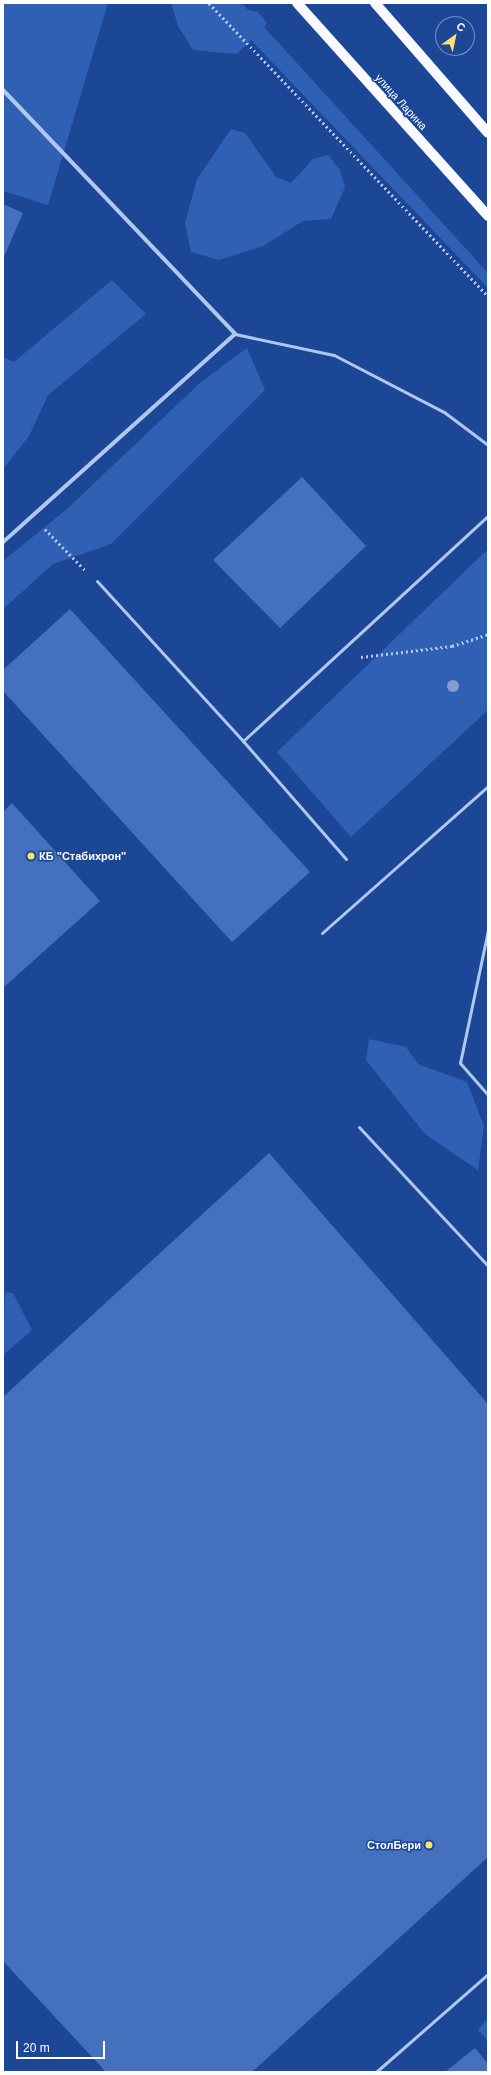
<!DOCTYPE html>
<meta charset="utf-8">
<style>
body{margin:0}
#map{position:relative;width:491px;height:2075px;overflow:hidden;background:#1c4797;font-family:Helvetica,sans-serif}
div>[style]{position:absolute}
.green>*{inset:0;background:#3060b4}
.building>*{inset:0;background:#4470bd}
.path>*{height:2.5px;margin-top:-1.25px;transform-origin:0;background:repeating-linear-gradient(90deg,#b0c7f0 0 2px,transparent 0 5px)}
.service>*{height:3px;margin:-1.5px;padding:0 1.5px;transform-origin:1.5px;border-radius:1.5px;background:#b0c7f0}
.minor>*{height:4px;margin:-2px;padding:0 2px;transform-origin:2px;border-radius:2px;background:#b0c7f0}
.primary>*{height:10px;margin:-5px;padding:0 5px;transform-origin:5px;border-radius:5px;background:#f9faff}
.trees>*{width:12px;height:12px;margin:-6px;border-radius:50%;background:#839dce}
.dots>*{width:11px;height:11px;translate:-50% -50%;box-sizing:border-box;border:2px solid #1c4797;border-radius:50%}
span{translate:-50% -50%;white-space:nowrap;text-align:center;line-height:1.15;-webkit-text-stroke:3px #1c4797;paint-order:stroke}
.street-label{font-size:11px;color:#fff}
.poi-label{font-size:11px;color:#fff;font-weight:700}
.left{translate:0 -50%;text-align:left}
.right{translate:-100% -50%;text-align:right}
.frame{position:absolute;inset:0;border:4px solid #fff;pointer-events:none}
.north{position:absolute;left:435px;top:16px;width:40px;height:40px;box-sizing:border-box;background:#1c4797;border:1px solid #7791c1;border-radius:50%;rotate:33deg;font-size:11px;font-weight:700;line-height:16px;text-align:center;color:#fff}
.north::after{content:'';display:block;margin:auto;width:14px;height:18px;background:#ffe16f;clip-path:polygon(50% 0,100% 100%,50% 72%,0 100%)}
.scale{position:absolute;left:16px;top:2041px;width:89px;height:18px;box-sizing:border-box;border:2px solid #fff;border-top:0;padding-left:5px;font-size:12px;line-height:14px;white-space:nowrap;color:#fff;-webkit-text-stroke:3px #1c4797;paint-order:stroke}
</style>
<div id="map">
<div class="green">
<i style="clip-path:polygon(3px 3px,108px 3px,48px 205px,3px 191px)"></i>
<i style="clip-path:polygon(171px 3px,242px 3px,248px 10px,258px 12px,267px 23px,264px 27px,488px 273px,488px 288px,251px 40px,237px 54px,193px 50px,178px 26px)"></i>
<i style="clip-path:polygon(231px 129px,245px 133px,276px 177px,291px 183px,313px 159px,328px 155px,340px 170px,345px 187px,331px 219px,303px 221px,263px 246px,219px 260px,191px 252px,185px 223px,197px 179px)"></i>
<i style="clip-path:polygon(112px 280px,146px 314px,48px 395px,29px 436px,3px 469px,3px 357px,14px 362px)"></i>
<i style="clip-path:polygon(247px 348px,265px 390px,111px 544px,53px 564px,3px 609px,3px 561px,67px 509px,201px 382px)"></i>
<i style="clip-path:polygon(488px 549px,488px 710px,351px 837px,277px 752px)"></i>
<i style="clip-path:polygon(369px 1039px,406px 1047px,418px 1064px,467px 1082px,484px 1126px,478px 1170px,425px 1134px,366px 1060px)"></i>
<i style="clip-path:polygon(5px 1292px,13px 1293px,32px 1330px,3px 1355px)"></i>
<i style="clip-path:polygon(488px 2018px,488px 2041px,478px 2030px)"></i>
</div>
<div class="building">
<i style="clip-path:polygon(3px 204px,23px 213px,3px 259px)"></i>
<i style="clip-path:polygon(302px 477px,366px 546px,280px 628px,213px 560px)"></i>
<i style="clip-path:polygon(70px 609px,310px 872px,232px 942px,3px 691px,3px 670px)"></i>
<i style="clip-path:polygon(12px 803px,100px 901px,3px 988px,3px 812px)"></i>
<i style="clip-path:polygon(269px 1153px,488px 1404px,488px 1857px,252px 2072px,106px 2072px,3px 1961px,3px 1397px)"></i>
<i style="clip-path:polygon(475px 2048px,488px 2064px,488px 2072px,445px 2072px)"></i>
</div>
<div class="path">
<i style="left:209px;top:3px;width:405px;rotate:46.4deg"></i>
<i style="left:45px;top:529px;width:57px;rotate:45.7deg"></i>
<i style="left:361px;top:657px;width:92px;rotate:-6.9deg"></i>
<i style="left:452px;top:646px;width:38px;rotate:-18deg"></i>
</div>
<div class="service">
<i style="left:235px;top:334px;width:101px;rotate:12deg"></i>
<i style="left:334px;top:355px;width:124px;rotate:27.4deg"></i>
<i style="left:444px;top:412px;width:55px;rotate:36.9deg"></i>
<i style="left:97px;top:581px;width:217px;rotate:47.6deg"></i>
<i style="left:346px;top:859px;width:157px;rotate:-131.1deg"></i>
<i style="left:243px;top:741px;width:333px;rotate:-42.6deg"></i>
<i style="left:488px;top:930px;width:136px;rotate:101.9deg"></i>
<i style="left:460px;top:1063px;width:43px;rotate:48.8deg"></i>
<i style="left:322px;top:933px;width:222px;rotate:-41.5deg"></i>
<i style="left:359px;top:1127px;width:190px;rotate:47.1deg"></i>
<i style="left:376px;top:2072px;width:149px;rotate:-41.2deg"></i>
</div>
<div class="minor">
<i style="left:3px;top:90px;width:337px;rotate:46.4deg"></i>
<i style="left:235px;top:334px;width:312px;rotate:138.1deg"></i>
</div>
<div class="primary">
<i style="left:297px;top:3px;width:286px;rotate:48.1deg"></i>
<i style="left:375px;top:3px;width:172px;rotate:49deg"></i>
</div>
<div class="trees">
<i style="left:453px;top:686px"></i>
</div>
<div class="dots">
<i style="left:31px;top:856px;background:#ffe16f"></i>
<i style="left:429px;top:1845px;background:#ffe16f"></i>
</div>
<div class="street-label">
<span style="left:401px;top:102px;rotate:48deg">улица Ларина</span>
</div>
<div class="poi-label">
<span class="left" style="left:39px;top:856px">КБ "Стабихрон"</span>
<span class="right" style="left:421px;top:1845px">СтолБери</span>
</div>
<div class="frame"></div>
<div class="north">С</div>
<div class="scale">20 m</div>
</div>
